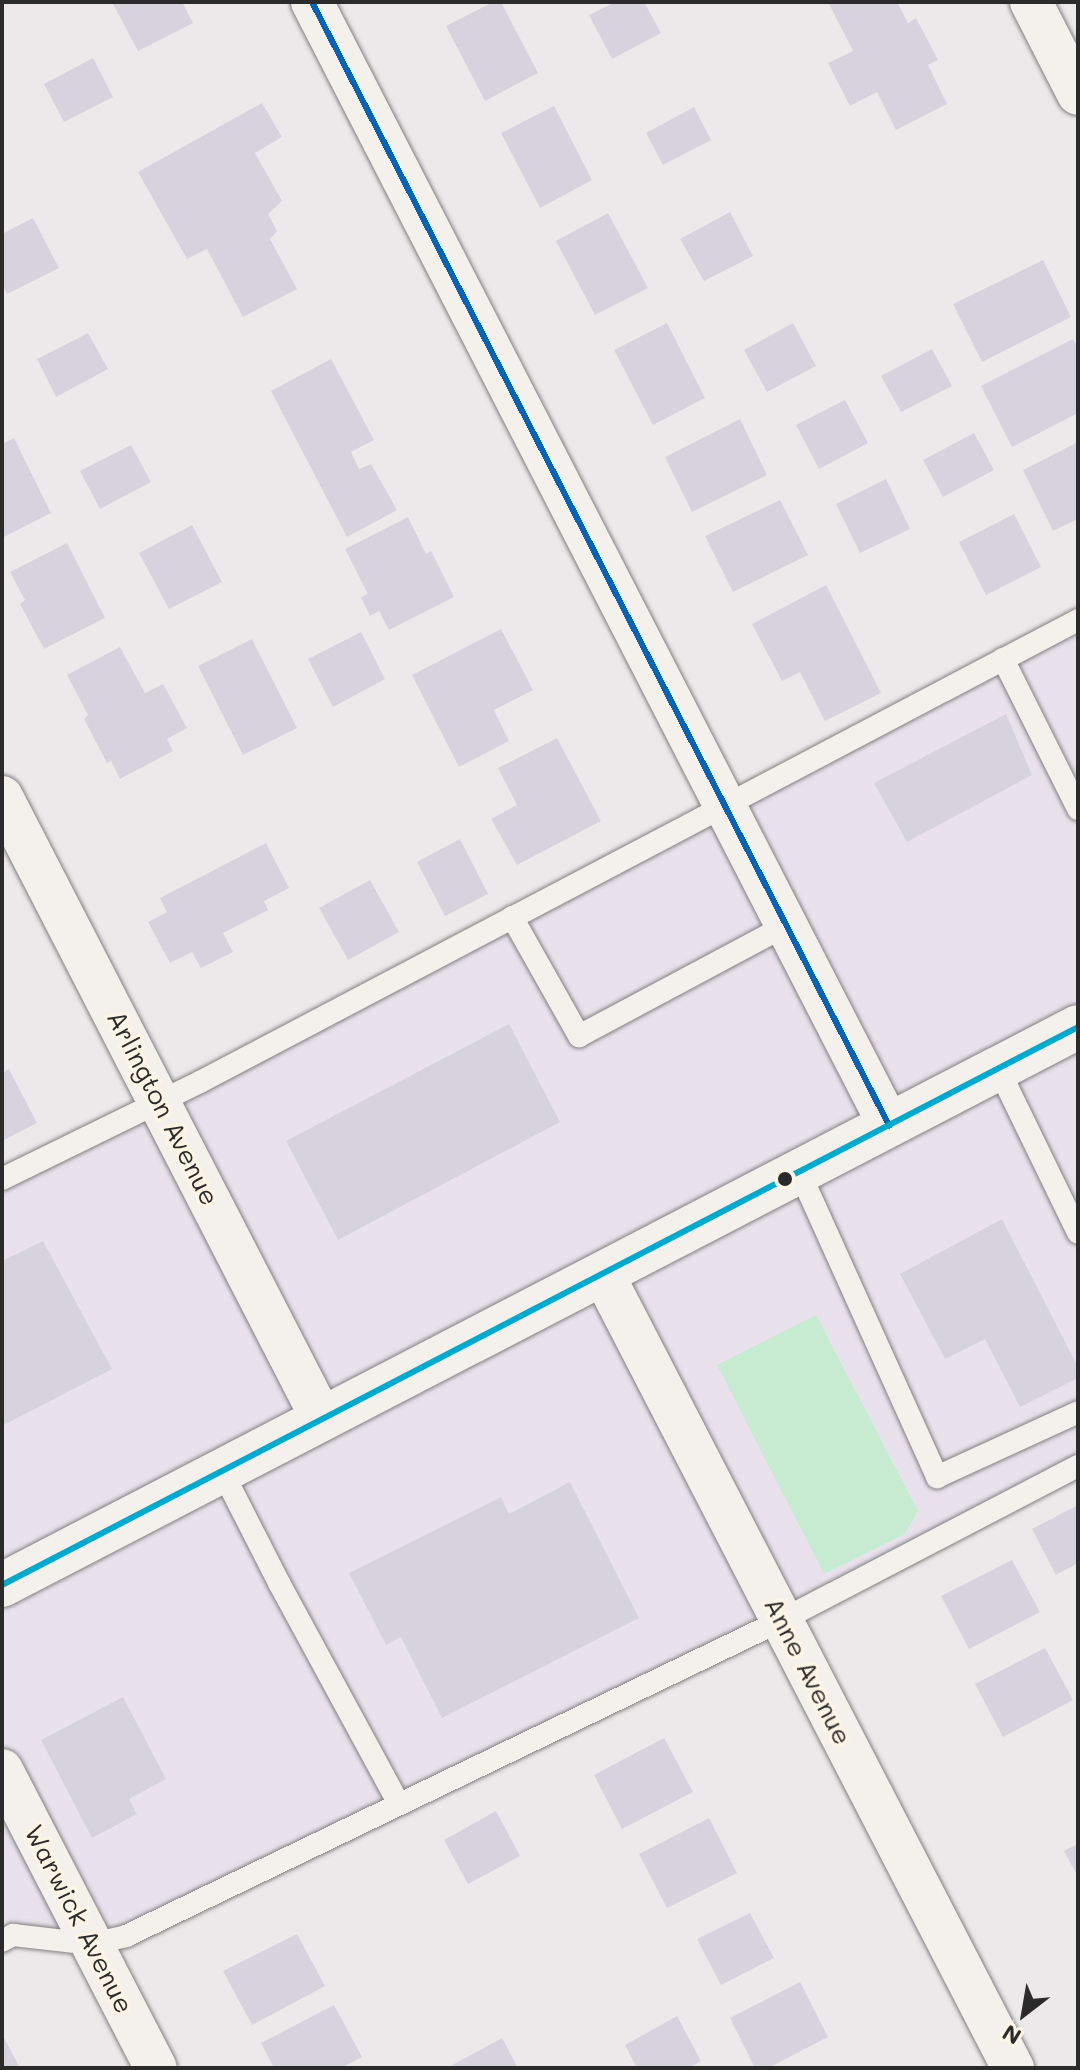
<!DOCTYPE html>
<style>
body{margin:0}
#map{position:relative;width:1080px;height:2070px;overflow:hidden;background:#ede9eb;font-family:Mali,sans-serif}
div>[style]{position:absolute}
.built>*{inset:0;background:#e9e2ed}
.green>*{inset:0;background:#c6ebd0}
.building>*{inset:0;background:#d7d3de}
.roads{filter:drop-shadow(0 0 2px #828081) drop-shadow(0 0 2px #828081)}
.service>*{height:22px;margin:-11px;padding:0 11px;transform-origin:11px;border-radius:11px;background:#f4f1ec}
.minor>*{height:42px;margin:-21px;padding:0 21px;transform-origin:21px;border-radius:21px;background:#f4f1ec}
.secondary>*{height:44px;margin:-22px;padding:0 22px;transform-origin:22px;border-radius:22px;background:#f4f1ec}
.bus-1>*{height:6px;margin:-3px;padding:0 3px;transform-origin:3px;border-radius:3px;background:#0065bd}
.bus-2>*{height:6px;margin:-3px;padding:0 3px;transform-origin:3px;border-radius:3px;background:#00a9ce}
.dots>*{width:22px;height:22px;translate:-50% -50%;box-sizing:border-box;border:4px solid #fcf5e5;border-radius:50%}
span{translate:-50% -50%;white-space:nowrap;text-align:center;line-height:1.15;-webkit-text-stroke:7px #fcf5e5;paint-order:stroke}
.street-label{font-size:26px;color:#2b2b2b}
.frame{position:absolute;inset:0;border:4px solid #2b2b2b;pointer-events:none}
.north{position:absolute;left:984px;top:1974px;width:80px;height:80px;-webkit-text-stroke:6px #fcf5e5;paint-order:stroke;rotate:211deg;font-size:22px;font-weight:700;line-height:32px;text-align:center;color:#2b2b2b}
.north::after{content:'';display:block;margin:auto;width:28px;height:36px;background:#2b2b2b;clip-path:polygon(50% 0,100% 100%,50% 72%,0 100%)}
</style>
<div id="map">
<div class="built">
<i style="clip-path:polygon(1078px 620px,1078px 1466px,126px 1936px,2px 1941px,2px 1179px)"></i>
</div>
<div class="green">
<i style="clip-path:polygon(816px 1315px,918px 1511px,905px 1534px,824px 1574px,717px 1365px)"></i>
</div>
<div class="building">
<i style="clip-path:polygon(112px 2px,182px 2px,193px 23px,138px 51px)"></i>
<i style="clip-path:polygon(493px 2px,501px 2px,538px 73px,485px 101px,446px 26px)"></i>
<i style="clip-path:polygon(615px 2px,644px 2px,661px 33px,612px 59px,589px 15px)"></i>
<i style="clip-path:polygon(828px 2px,897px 2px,908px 23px,916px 18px,938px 60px,928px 65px,947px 104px,896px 130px,877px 92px,850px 106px,828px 63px,853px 51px)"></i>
<i style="clip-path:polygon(93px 58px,113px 97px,64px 122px,44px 84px)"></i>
<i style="clip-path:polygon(262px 103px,282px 137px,255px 153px,282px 201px,268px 214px,277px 231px,270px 239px,297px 289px,243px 317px,207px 249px,187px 259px,138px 172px)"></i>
<i style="clip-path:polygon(554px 106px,592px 180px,540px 208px,501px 133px)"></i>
<i style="clip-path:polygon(694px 107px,711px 140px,663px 165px,646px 133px)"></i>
<i style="clip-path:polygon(730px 212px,753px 256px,704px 281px,680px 239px)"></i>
<i style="clip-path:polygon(608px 213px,648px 288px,595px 315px,556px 241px)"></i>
<i style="clip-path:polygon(33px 218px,59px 268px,7px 294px,2px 284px,2px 234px)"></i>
<i style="clip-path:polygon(1043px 260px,1071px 317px,982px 362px,953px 304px)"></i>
<i style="clip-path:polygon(667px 323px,705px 398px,653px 425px,614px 350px)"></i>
<i style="clip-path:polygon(793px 323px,816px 366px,767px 392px,744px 350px)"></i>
<i style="clip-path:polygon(88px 333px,108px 369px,56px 397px,37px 359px)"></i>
<i style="clip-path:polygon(1073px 339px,1078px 348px,1078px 413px,1012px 447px,981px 386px)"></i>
<i style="clip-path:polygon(932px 349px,952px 386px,901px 412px,881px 376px)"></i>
<i style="clip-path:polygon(331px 359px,374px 440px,351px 452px,359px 469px,371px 464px,397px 510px,347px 537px,271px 391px)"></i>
<i style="clip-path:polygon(845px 400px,868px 443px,819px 469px,796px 425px)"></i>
<i style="clip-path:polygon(740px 419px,767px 475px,692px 512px,665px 457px)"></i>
<i style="clip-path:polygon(974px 433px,994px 470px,943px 497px,923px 460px)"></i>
<i style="clip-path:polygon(14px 438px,51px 513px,2px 538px,2px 444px)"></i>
<i style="clip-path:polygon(1078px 442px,1078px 519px,1053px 531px,1023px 470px)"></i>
<i style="clip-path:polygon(131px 445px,151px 482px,100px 509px,80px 471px)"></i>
<i style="clip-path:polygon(886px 479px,910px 529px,860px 553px,836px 504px)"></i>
<i style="clip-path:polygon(780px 500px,808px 555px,733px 592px,705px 536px)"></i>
<i style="clip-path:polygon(1014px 514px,1041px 567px,986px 595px,959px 542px)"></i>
<i style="clip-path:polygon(408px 517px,426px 554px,431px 551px,454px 597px,389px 630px,379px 611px,370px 616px,361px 597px,368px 594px,345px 549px)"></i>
<i style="clip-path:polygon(192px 525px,222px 582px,169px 609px,139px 553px)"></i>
<i style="clip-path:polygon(67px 543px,105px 618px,44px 649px,20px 604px,25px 600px,10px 572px)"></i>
<i style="clip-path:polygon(826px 585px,881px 693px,825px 721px,800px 672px,782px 681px,752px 624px)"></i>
<i style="clip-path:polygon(501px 629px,533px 690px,494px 710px,509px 741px,459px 767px,412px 675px)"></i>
<i style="clip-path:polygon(361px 632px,385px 679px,333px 707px,308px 659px)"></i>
<i style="clip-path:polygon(252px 639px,297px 728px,243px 755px,198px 666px)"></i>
<i style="clip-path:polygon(120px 647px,145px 693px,163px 684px,187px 728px,167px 739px,173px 751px,120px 779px,111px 761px,107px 763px,84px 719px,88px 715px,67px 675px)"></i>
<i style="clip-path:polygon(1006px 714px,1032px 775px,907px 842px,874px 783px)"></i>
<i style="clip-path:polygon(557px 738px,601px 821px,517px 865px,491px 819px,517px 805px,498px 768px)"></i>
<i style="clip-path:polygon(460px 839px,488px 894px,445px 916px,417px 862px)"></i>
<i style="clip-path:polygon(266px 843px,289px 888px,264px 901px,268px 910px,223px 933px,233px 952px,201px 968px,192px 952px,170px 963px,148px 922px,167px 912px,160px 898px)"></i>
<i style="clip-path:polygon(370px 880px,399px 932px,348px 960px,319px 908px)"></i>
<i style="clip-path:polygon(509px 1024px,560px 1122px,338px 1240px,286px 1141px)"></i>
<i style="clip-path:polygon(9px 1069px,37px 1123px,2px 1141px,2px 1073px)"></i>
<i style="clip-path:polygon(1002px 1219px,1078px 1367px,1078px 1378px,1020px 1407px,985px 1339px,945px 1359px,900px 1274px)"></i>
<i style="clip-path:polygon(43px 1241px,112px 1369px,2px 1426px,2px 1261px)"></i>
<i style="clip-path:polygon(570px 1482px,639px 1618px,442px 1718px,401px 1637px,386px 1645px,349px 1573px,501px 1497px,509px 1514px)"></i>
<i style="clip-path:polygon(1078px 1505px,1078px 1563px,1056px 1575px,1032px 1529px)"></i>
<i style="clip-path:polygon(1012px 1560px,1040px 1612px,969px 1649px,941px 1596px)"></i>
<i style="clip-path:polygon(1045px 1648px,1073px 1700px,1003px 1737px,975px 1684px)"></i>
<i style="clip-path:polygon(123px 1697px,166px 1779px,129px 1799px,137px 1814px,92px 1838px,41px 1740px)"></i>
<i style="clip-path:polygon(664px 1738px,693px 1792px,622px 1829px,594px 1775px)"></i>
<i style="clip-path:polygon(496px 1811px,520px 1856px,468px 1884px,444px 1840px)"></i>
<i style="clip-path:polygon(709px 1818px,737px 1873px,667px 1908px,639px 1854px)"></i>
<i style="clip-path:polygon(1078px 1844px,1078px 1877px,1064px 1851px)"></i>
<i style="clip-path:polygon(750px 1913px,774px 1958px,721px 1985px,697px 1939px)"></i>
<i style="clip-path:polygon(297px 1934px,325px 1986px,252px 2025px,223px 1971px)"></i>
<i style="clip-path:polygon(800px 1982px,828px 2037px,768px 2068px,755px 2068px,730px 2018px)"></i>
<i style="clip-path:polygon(334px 2005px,362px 2057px,341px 2068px,274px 2068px,261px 2043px)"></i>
<i style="clip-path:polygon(677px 2016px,701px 2061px,689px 2068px,637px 2068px,625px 2045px)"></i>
<i style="clip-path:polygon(2px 2034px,20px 2068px,2px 2068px)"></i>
<i style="clip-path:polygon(502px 2038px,518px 2068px,447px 2068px)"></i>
</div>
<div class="roads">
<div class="service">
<i style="left:1003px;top:659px;width:168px;rotate:63.4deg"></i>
<i style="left:512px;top:917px;width:137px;rotate:60.6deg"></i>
<i style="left:579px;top:1036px;width:236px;rotate:-28.1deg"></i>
<i style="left:998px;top:1068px;width:183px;rotate:64.1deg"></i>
<i style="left:799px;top:1171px;width:336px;rotate:65.7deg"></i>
<i style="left:937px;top:1477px;width:155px;rotate:-24.7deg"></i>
<i style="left:2px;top:1179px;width:220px;rotate:-26.1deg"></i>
<i style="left:200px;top:1082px;width:992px;rotate:-27.75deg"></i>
<i style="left:222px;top:1471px;width:126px;rotate:63deg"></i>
<i style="left:279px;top:1583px;width:251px;rotate:61.5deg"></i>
<i style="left:2px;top:1941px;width:13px;rotate:-29deg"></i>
<i style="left:13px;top:1935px;width:80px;rotate:6.5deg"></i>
<i style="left:92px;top:1944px;width:35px;rotate:-13deg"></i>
<i style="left:126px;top:1936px;width:728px;rotate:-25.72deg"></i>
<i style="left:782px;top:1620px;width:334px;rotate:-27.5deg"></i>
</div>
<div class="minor">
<i style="left:312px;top:2px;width:1263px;rotate:62.81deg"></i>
<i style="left:1031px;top:2px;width:103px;rotate:62.9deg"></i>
<i style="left:2px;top:797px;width:699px;rotate:62.78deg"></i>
<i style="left:603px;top:1274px;width:894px;rotate:62.69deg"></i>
<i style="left:2px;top:1770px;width:335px;rotate:62.7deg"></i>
</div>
<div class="secondary">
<i style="left:2px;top:1585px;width:1212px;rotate:-27.41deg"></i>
</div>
</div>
<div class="bus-1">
<i style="left:312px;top:2px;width:1263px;rotate:62.81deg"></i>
</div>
<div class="bus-2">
<i style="left:2px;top:1585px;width:1212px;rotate:-27.41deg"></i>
</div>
<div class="dots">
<i style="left:785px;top:1179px;background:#2b2b2b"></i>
</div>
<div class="street-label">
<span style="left:163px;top:1108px;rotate:63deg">Arlington Avenue</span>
<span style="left:808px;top:1671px;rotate:63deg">Anne Avenue</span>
<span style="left:79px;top:1919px;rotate:63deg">Warwick Avenue</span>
</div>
<div class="frame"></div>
<div class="north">N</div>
</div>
